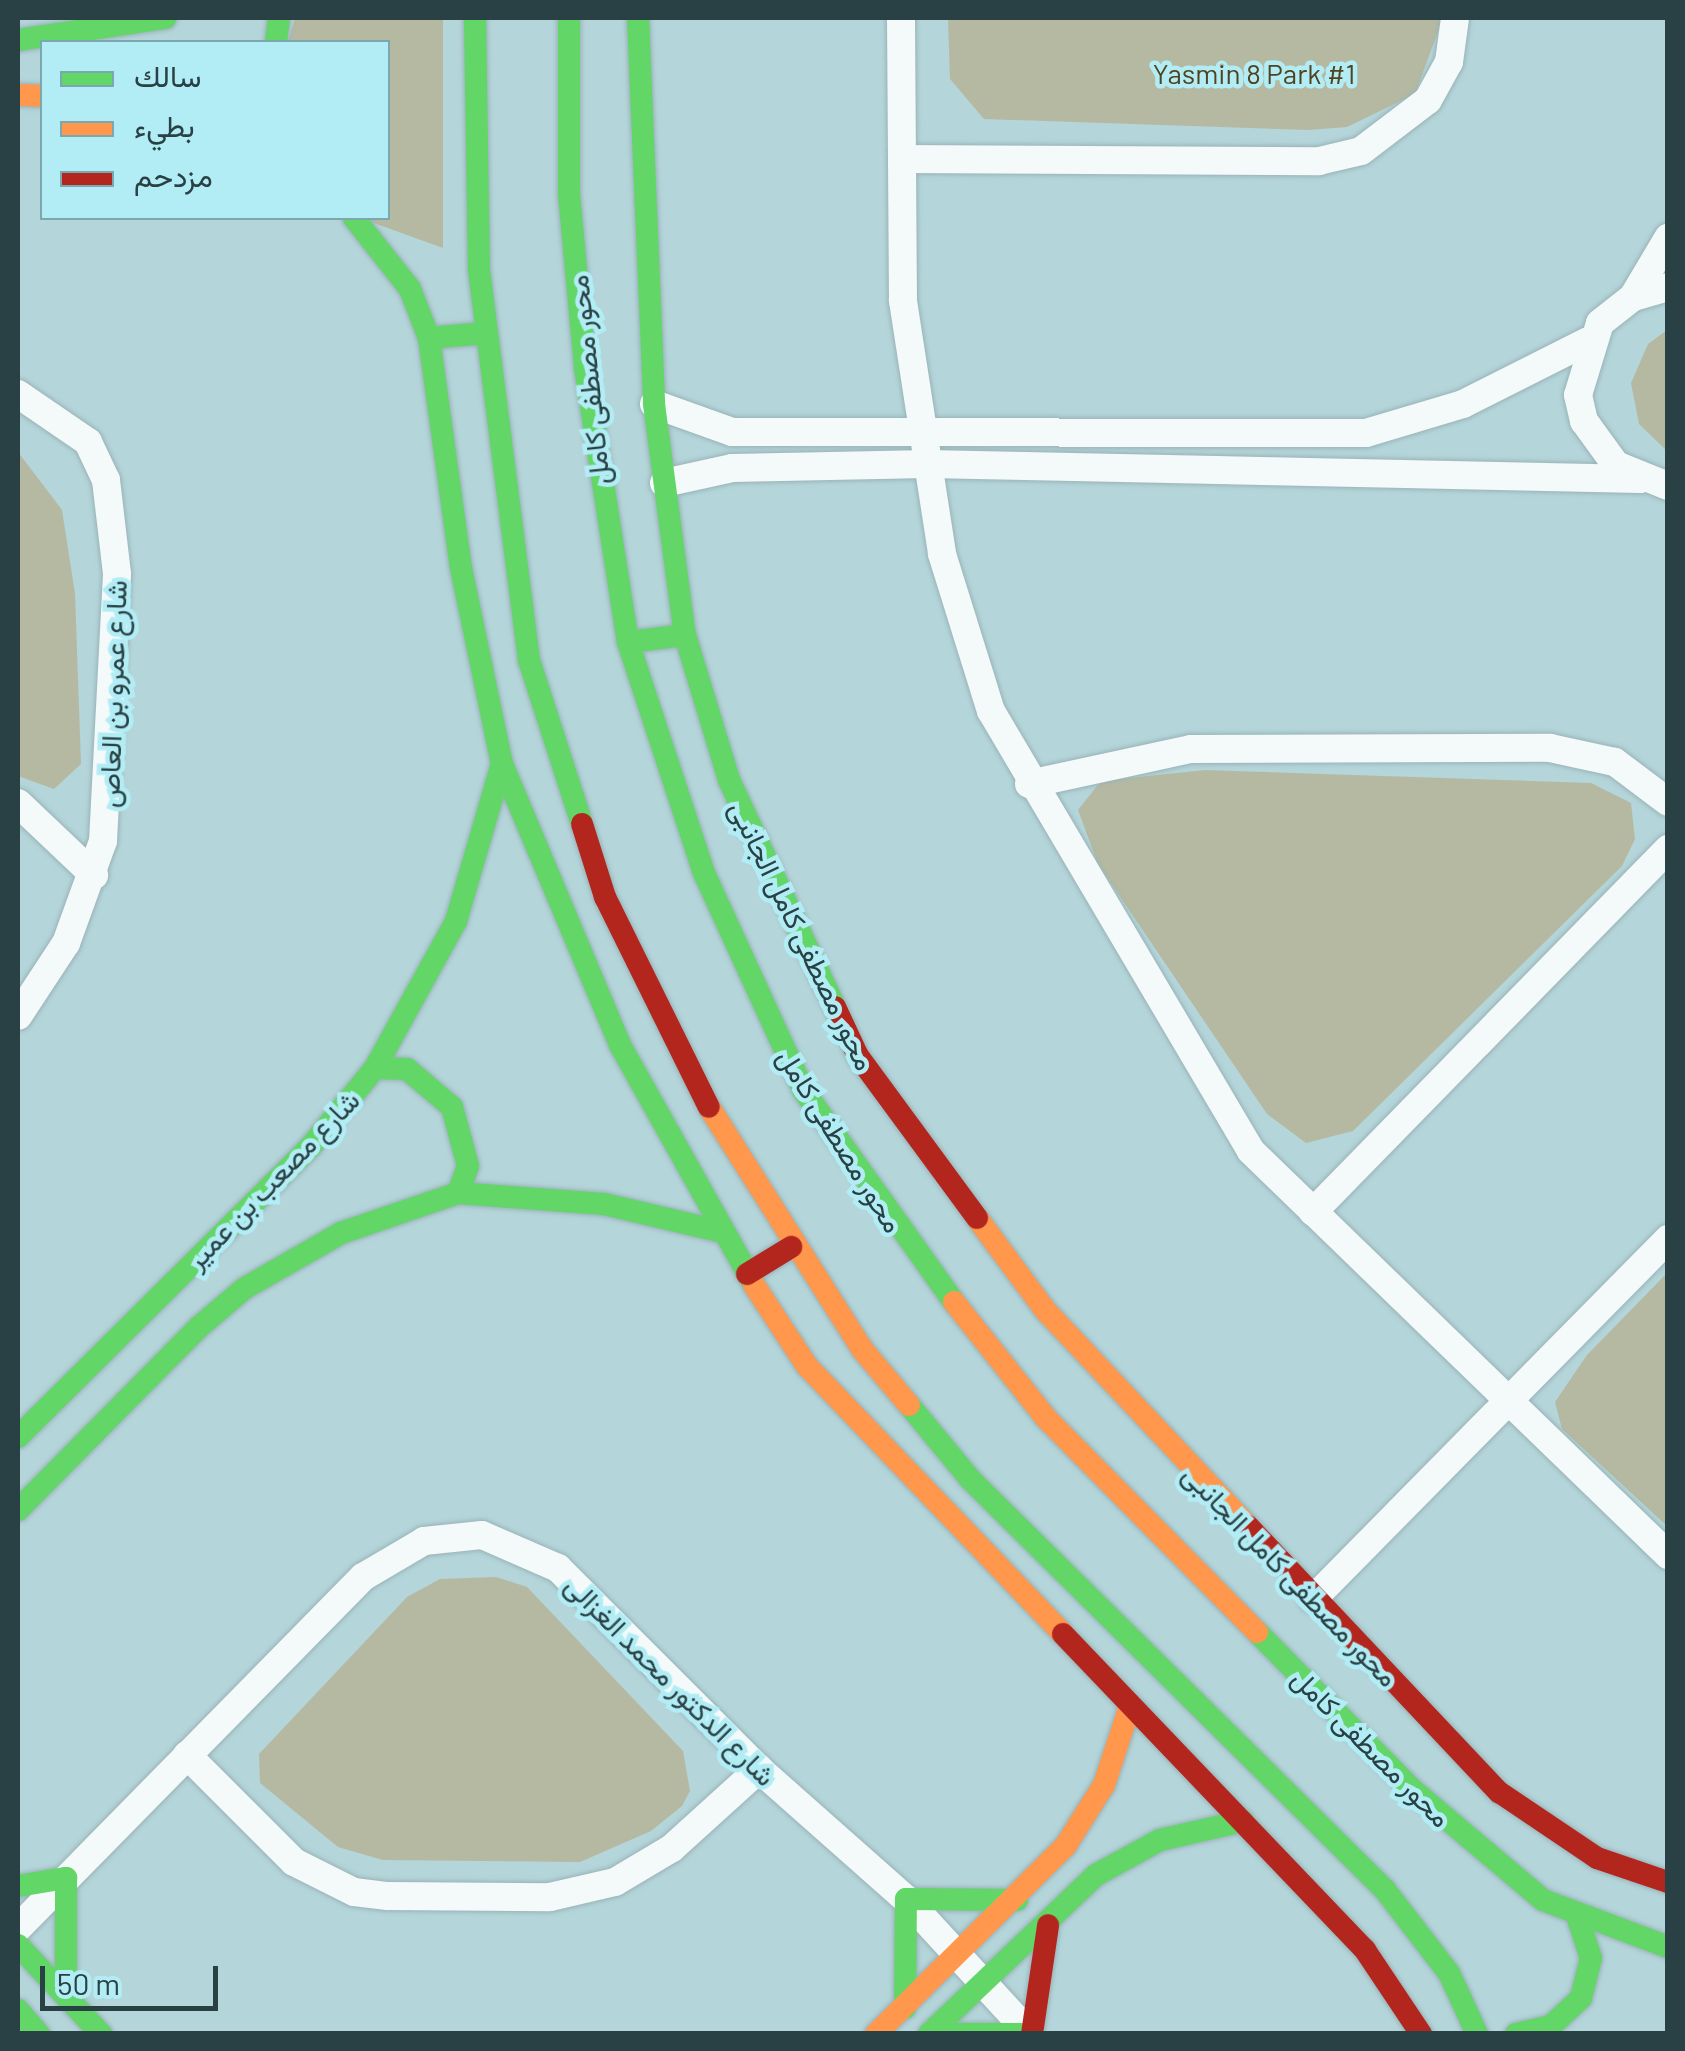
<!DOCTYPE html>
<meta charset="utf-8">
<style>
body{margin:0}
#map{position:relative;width:1685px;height:2051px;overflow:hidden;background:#b4d5da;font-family:Barlow,Vazirmatn,sans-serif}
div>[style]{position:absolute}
.green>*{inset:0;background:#b5b9a1}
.roads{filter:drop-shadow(0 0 2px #99b3b7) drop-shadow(0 0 2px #99b3b7)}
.street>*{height:28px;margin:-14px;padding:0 14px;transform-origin:14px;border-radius:14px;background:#f4f9f9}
.fast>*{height:22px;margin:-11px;padding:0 11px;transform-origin:11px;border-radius:11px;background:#63d668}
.slow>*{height:22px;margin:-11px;padding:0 11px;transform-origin:11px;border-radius:11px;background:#ff974d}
.jam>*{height:22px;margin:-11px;padding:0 11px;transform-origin:11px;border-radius:11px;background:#b3261e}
span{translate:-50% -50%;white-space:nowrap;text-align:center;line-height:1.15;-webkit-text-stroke:9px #b2edf6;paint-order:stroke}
.park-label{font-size:28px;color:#51431f}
.street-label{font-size:28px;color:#294144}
.frame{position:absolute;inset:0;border:20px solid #294144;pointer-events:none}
.legend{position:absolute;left:40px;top:40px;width:350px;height:180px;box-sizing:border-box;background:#b2edf6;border:2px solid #7ba8af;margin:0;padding:12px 18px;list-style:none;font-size:30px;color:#294144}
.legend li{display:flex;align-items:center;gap:20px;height:50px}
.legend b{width:50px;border:2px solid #7ba8af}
.scale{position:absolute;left:40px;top:1966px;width:178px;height:45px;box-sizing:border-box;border:5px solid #294144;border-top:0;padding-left:12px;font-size:30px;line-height:35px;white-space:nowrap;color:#294144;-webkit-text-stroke:8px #b2edf6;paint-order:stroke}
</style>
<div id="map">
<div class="green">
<i style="clip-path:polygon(295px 18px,443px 18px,443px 248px,360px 218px,388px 218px,388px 42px,288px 42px)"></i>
<i style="clip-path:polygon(948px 18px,1443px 18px,1415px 94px,1347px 127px,1308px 130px,984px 119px,950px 79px)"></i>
<i style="clip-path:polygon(1667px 330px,1668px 330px,1667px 451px,1639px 424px,1631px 383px,1648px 344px)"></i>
<i style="clip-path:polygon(18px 452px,62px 510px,75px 594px,81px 764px,54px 789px,18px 776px)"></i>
<i style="clip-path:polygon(1205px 770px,1591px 783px,1631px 803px,1635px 839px,1622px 866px,1353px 1131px,1306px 1143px,1267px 1114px,1098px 864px,1078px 810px,1101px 781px)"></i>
<i style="clip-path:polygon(1667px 1273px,1667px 1526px,1562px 1429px,1555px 1402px,1587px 1355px)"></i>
<i style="clip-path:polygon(496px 1577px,527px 1587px,683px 1751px,690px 1791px,682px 1806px,651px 1831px,580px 1862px,383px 1860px,338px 1847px,260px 1783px,259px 1754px,407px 1597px,440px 1579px)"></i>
</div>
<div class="roads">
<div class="street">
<i style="left:901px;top:18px;width:283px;rotate:89.6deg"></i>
<i style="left:903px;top:301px;width:256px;rotate:81.2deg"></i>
<i style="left:942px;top:554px;width:164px;rotate:72.7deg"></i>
<i style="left:991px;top:711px;width:511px;rotate:59.42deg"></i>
<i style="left:1251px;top:1151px;width:581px;rotate:44.09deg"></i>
<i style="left:902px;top:159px;width:417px;rotate:0.3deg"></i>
<i style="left:1319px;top:161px;width:43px;rotate:-13.4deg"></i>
<i style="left:1361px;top:151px;width:84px;rotate:-37.3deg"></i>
<i style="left:1428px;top:100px;width:43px;rotate:-61.1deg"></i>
<i style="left:1449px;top:62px;width:44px;rotate:-82.2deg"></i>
<i style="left:1668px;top:287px;width:36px;rotate:164deg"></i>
<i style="left:1633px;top:297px;width:42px;rotate:141.8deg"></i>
<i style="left:1600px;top:323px;width:75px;rotate:107deg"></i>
<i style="left:1578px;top:395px;width:27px;rotate:77deg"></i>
<i style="left:1584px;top:421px;width:54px;rotate:54deg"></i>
<i style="left:1616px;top:465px;width:56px;rotate:22deg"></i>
<i style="left:1633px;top:297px;width:69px;rotate:-59.3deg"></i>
<i style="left:18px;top:394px;width:85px;rotate:34.4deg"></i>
<i style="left:88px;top:442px;width:42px;rotate:64.7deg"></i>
<i style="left:106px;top:480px;width:95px;rotate:83.3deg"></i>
<i style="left:117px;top:574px;width:267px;rotate:93deg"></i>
<i style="left:103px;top:841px;width:109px;rotate:109.9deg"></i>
<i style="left:66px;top:943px;width:87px;rotate:123.3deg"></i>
<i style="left:654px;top:404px;width:83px;rotate:19.7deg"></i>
<i style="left:732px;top:432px;width:634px;rotate:0.09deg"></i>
<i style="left:1366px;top:433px;width:101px;rotate:-16.6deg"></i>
<i style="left:1463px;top:404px;width:140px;rotate:-26.7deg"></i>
<i style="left:664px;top:483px;width:70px;rotate:-12.4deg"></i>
<i style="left:732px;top:468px;width:196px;rotate:-1.2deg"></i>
<i style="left:928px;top:464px;width:712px;rotate:1.21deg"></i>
<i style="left:1029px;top:784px;width:166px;rotate:-12.2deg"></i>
<i style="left:1191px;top:749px;width:359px;rotate:-0.2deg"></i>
<i style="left:1550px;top:748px;width:66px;rotate:12.2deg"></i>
<i style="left:1615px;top:762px;width:66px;rotate:37deg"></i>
<i style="left:18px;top:803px;width:105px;rotate:43.5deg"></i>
<i style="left:1313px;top:1212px;width:508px;rotate:-45.64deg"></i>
<i style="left:1313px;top:1599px;width:506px;rotate:-45.4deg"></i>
<i style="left:187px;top:1755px;width:151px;rotate:45deg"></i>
<i style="left:294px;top:1862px;width:67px;rotate:26.6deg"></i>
<i style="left:354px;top:1892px;width:34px;rotate:7deg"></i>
<i style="left:388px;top:1896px;width:162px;rotate:0.4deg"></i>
<i style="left:550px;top:1897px;width:67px;rotate:-13deg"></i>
<i style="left:615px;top:1882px;width:66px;rotate:-30.8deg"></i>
<i style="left:672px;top:1848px;width:118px;rotate:-42.2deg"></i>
<i style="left:18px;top:1928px;width:492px;rotate:-45.5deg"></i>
<i style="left:363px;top:1577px;width:71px;rotate:-30.5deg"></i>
<i style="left:424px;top:1541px;width:58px;rotate:-5.9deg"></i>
<i style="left:482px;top:1535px;width:83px;rotate:23.5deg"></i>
<i style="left:558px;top:1568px;width:284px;rotate:45deg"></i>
<i style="left:759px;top:1769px;width:196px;rotate:41.5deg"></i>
<i style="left:906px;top:1899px;width:183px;rotate:47.4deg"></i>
</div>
<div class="fast">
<i style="left:475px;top:18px;width:252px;rotate:89.1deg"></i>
<i style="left:479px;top:270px;width:393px;rotate:82.7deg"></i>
<i style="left:529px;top:660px;width:172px;rotate:72.1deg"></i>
<i style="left:569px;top:18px;width:176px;rotate:90deg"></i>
<i style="left:569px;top:194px;width:175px;rotate:84.7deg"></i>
<i style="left:585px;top:368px;width:277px;rotate:81.1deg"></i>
<i style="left:628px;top:642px;width:243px;rotate:71.8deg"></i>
<i style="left:704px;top:873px;width:240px;rotate:65.4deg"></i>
<i style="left:804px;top:1091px;width:259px;rotate:54.6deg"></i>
<i style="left:638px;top:18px;width:386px;rotate:87.6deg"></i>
<i style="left:654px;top:404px;width:233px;rotate:82.4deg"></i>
<i style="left:685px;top:635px;width:152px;rotate:73.1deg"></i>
<i style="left:729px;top:780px;width:251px;rotate:65deg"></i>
<i style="left:18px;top:40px;width:149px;rotate:-8.5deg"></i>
<i style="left:276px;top:42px;width:24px;rotate:-83deg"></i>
<i style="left:354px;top:218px;width:90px;rotate:51.7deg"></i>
<i style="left:410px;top:289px;width:53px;rotate:68.8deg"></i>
<i style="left:429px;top:338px;width:232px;rotate:82.1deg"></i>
<i style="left:461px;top:568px;width:200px;rotate:78.2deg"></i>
<i style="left:502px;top:764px;width:305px;rotate:67.2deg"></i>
<i style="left:620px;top:1045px;width:275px;rotate:60.8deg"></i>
<i style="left:429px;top:338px;width:57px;rotate:-5deg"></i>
<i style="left:628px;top:642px;width:57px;rotate:-7deg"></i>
<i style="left:375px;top:1068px;width:32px;rotate:2deg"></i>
<i style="left:407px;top:1069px;width:59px;rotate:40.2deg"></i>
<i style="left:452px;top:1107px;width:61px;rotate:74.8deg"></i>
<i style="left:468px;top:1166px;width:29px;rotate:110deg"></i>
<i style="left:909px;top:1405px;width:96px;rotate:50.5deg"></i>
<i style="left:970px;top:1479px;width:584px;rotate:44.72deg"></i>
<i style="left:1385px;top:1890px;width:105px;rotate:52.4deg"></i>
<i style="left:1449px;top:1973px;width:67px;rotate:65.3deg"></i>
<i style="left:18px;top:1437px;width:413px;rotate:-44.8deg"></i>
<i style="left:311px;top:1146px;width:101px;rotate:-50.6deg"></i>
<i style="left:375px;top:1068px;width:168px;rotate:-61.1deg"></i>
<i style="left:456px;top:921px;width:164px;rotate:-73.7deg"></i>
<i style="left:18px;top:1510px;width:257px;rotate:-45.3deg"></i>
<i style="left:199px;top:1327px;width:60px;rotate:-40.3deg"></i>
<i style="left:245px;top:1288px;width:111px;rotate:-29.8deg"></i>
<i style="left:341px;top:1233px;width:124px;rotate:-18.9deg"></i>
<i style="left:458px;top:1193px;width:146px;rotate:4.3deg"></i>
<i style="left:604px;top:1204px;width:118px;rotate:13.2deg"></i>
<i style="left:1257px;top:1632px;width:223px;rotate:45.4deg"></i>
<i style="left:1414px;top:1791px;width:169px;rotate:40.2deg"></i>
<i style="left:1543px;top:1900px;width:134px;rotate:20.6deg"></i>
<i style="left:18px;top:1886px;width:49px;rotate:-9.5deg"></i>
<i style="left:66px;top:1878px;width:117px;rotate:90deg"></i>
<i style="left:18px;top:1945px;width:122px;rotate:47deg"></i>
<i style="left:905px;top:2008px;width:109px;rotate:-89.5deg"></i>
<i style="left:906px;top:1899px;width:111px;rotate:0.5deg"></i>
<i style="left:18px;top:2010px;width:32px;rotate:49deg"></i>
<i style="left:929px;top:2034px;width:231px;rotate:-43.6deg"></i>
<i style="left:1096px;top:1875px;width:73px;rotate:-28.7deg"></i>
<i style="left:1160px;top:1840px;width:85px;rotate:-12.9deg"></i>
<i style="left:958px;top:2034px;width:63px"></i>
<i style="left:1516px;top:2034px;width:36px;rotate:-13deg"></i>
<i style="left:1551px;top:2026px;width:41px;rotate:-43deg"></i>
<i style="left:1581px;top:1998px;width:41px;rotate:-76deg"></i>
<i style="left:1591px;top:1958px;width:41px;rotate:-108.4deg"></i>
</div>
<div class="slow">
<i style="left:18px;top:95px;width:24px;rotate:2deg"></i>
<i style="left:709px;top:1107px;width:286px;rotate:57.7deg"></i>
<i style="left:862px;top:1349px;width:73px;rotate:50deg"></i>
<i style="left:977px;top:1218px;width:114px;rotate:53.5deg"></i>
<i style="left:1045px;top:1310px;width:296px;rotate:46.8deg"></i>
<i style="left:754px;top:1285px;width:97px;rotate:56.8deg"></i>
<i style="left:807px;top:1366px;width:371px;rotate:46.3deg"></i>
<i style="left:954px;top:1302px;width:147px;rotate:51.6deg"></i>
<i style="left:1045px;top:1417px;width:302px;rotate:45.4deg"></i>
<i style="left:876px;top:2034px;width:268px;rotate:-44.8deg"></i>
<i style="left:1066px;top:1845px;width:71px;rotate:-57.7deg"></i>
<i style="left:1104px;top:1785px;width:80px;rotate:-71.8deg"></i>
</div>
<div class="jam">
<i style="left:582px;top:824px;width:77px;rotate:72.5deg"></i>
<i style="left:605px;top:897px;width:234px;rotate:63.7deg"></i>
<i style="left:835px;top:1007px;width:54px;rotate:64.9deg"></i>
<i style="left:858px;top:1056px;width:201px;rotate:53.7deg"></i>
<i style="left:747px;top:1274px;width:52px;rotate:-31.5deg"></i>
<i style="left:1248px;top:1526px;width:366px;rotate:46.7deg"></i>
<i style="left:1499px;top:1792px;width:118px;rotate:34deg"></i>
<i style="left:1597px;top:1858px;width:75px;rotate:18.7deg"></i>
<i style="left:1063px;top:1634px;width:437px;rotate:46.3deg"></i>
<i style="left:1365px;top:1950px;width:101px;rotate:56.3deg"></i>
<i style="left:1032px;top:2034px;width:110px;rotate:-81.6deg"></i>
</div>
</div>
<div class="park-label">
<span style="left:1254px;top:73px">Yasmin 8 Park #1</span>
</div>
<div class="street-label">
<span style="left:588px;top:380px;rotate:-96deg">محور مصطفى كامل</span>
<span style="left:112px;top:694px;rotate:-88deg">شارع عمرو بن العاص</span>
<span style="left:803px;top:935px;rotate:64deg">محور مصطفى كامل الجانبى</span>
<span style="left:841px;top:1140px;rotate:58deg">محور مصطفى كامل</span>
<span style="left:272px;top:1179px;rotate:-46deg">شارع مصعب بن عمير</span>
<span style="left:1291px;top:1575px;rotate:46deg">محور مصطفى كامل الجانبى</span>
<span style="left:671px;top:1680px;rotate:45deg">شارع الدكتور محمد الغزالى</span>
<span style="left:1372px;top:1747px;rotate:45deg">محور مصطفى كامل</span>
</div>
<div class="frame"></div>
<ul class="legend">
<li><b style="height:12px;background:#63d668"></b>سالك</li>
<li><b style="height:12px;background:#ff974d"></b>بطيء</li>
<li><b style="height:12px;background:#b3261e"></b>مزدحم</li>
</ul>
<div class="scale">50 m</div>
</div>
